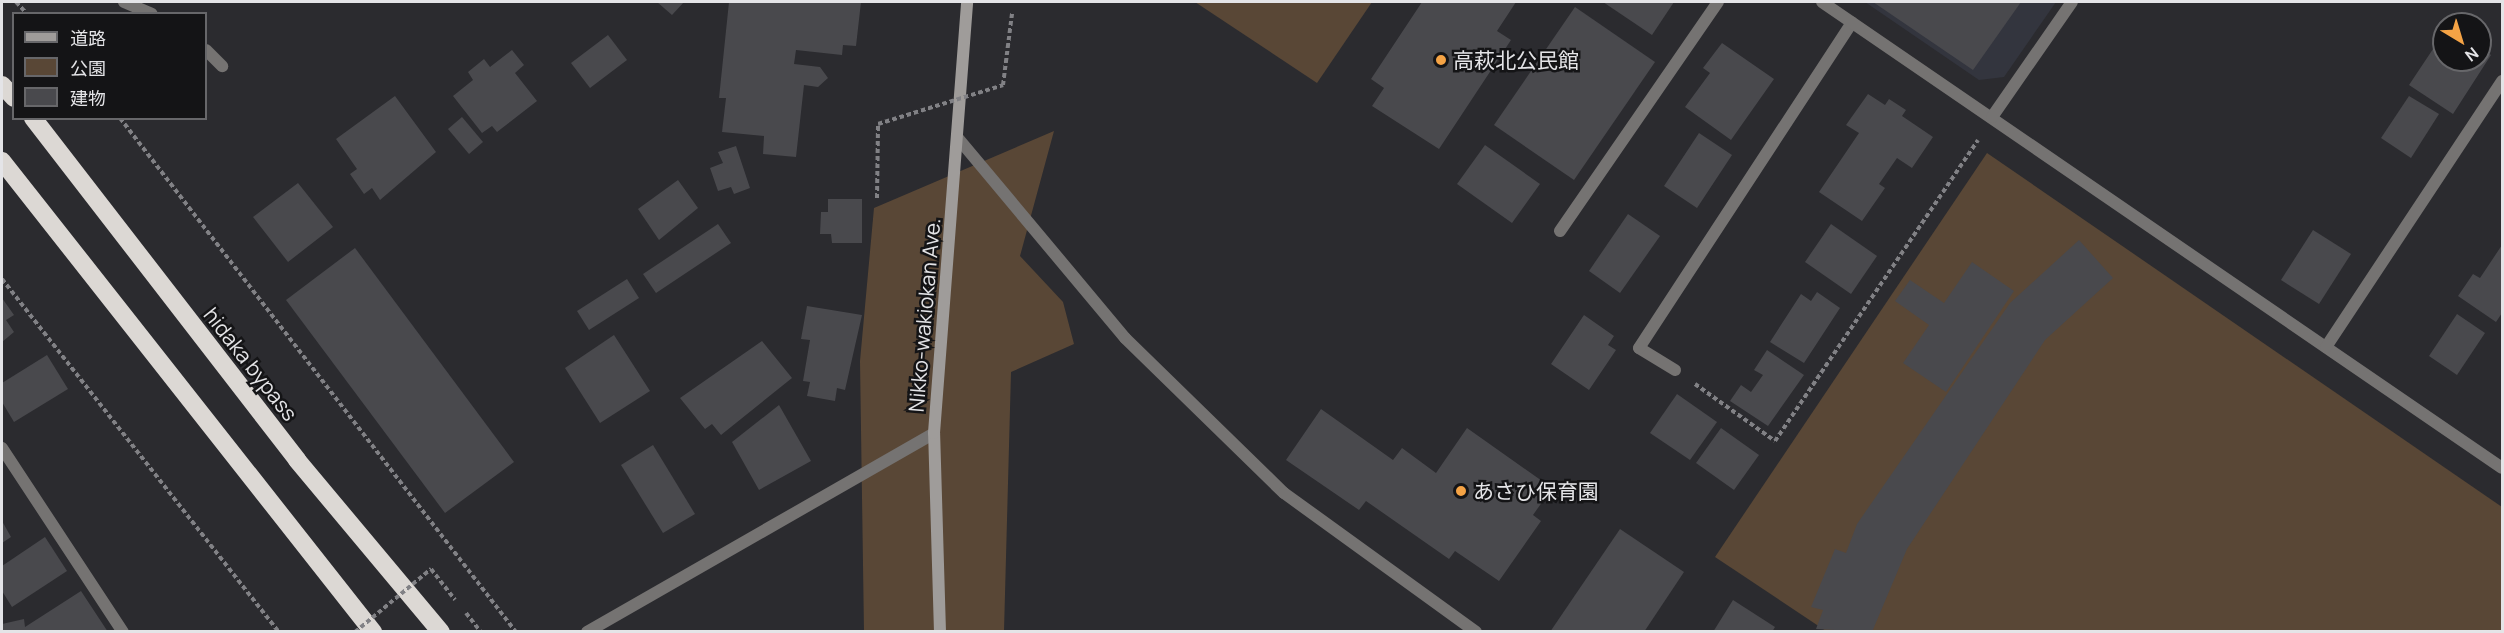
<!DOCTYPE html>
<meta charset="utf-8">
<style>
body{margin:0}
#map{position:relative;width:2504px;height:633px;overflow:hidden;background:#2b2b2f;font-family:Manrope,"Noto Sans JP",sans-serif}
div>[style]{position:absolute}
.built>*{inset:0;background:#33353e}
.green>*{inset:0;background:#594736}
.building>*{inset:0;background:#49494d}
.path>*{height:4px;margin-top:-2px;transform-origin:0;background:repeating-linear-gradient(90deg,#818185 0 4.5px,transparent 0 7.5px)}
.lane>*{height:12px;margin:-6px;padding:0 6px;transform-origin:6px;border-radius:6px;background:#757372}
.street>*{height:12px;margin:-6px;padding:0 6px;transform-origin:6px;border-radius:6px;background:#757372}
.secondary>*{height:12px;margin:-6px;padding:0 6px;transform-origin:6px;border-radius:6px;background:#9f9c9a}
.highway>*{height:18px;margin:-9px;padding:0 9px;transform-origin:9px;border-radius:9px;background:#dcd8d4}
.path-bridge>*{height:4px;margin-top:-2px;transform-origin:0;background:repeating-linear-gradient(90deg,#818185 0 4.5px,transparent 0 7.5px)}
.dots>*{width:16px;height:16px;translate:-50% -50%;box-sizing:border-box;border:3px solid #141416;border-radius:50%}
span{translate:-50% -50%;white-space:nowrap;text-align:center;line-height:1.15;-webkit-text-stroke:5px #141416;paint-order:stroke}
.poi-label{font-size:21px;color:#e4e4e7}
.left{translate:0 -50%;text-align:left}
.street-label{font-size:21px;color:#e4e4e7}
.frame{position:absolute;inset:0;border:3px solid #e4e4e7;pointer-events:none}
.legend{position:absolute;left:12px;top:12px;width:195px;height:108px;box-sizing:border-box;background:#141416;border:2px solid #67676a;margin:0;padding:8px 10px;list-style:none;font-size:18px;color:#e4e4e7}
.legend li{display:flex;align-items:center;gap:12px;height:30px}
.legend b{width:30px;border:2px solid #67676a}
.north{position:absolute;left:2432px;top:12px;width:60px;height:60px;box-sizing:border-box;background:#141416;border:2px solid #67676a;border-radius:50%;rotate:142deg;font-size:16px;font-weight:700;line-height:24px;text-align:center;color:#e4e4e7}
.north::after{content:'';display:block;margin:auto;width:21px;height:27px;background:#f5a345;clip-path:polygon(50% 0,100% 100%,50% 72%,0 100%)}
</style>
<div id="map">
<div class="built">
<i style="clip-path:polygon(1865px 2px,2056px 2px,2004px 77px,1979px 80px)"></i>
</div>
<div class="green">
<i style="clip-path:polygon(1195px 2px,1372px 2px,1317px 83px)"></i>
<i style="clip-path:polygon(1054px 131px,1020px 256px,1063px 302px,1074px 344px,1011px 372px,1004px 631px,864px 632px,860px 361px,874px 208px)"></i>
<i style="clip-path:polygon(1987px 153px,2502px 507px,2502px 631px,1826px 631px,1715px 557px)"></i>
</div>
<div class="building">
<i style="clip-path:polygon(657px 2px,684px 2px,672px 15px)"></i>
<i style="clip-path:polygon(729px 2px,861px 2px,856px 46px,843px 45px,842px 55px,796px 50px,794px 64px,820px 67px,828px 78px,818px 87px,804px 85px,796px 157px,763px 154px,764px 136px,722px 132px,726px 98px,719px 98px)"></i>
<i style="clip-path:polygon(1422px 2px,1516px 2px,1497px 31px,1511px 40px,1439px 149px,1372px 106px,1384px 88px,1371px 79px)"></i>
<i style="clip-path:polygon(1603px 2px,1674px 2px,1652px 35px)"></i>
<i style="clip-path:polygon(1873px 2px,2021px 2px,1973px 70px)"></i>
<i style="clip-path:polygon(1575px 7px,1655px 62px,1574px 180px,1494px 125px)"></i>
<i style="clip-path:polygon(608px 35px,627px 60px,590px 88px,571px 63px)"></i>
<i style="clip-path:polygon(1722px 43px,1774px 79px,1731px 140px,1685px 107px,1710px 73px,1703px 68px)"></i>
<i style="clip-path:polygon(2435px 46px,2444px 46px,2444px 60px,2480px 60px,2480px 47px,2491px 55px,2453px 114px,2409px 85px)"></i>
<i style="clip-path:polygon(512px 50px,524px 65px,515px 73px,537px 101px,497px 132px,492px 126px,482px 133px,453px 96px,473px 80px,468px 72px,484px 59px,490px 67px)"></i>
<i style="clip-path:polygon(1868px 94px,1885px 105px,1889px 99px,1906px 110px,1902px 116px,1933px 137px,1912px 168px,1897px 158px,1879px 184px,1885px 188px,1862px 221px,1819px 192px,1859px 133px,1846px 125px)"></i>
<i style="clip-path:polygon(395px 96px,436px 152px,380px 200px,372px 188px,364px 194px,350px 174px,357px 169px,336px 139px)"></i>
<i style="clip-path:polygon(2409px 96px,2439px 114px,2411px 158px,2381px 138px)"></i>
<i style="clip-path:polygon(462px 117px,483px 142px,469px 154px,448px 129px)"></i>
<i style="clip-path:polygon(1699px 133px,1732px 155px,1697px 208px,1664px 186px)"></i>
<i style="clip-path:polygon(1485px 145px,1540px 184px,1512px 223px,1457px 184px)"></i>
<i style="clip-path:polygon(736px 146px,750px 188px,734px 194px,731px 187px,718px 191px,710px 168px,723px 163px,718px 152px)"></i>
<i style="clip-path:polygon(678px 180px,698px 208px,659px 240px,638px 209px)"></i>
<i style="clip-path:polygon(298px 183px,333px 227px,288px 262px,253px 217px)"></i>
<i style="clip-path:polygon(828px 199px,862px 199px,862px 243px,832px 243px,831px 234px,820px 234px,821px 212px,828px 212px)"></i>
<i style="clip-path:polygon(1628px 214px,1660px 236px,1620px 293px,1589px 271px)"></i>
<i style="clip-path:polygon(718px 224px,731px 243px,656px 293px,643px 274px)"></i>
<i style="clip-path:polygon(1831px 224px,1877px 256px,1851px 294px,1805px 262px)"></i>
<i style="clip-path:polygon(2313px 230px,2351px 254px,2319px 304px,2281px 280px)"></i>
<i style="clip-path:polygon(2079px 240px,2113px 278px,2045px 340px,1907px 549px,1872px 632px,1816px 629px,1823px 610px,1811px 607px,1835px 549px,1846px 553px,1857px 524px,2010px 303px)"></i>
<i style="clip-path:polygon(2502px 245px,2502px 313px,2496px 322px,2458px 296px,2473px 274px,2480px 278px)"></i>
<i style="clip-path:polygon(355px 248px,514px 462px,445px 513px,286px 300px)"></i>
<i style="clip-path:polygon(1972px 262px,2014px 291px,1946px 392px,1903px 363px,1929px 325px,1895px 301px,1910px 280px,1944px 303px)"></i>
<i style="clip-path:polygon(627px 279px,639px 298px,589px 330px,577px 311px)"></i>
<i style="clip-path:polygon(1817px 292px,1840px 308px,1804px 363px,1770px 342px,1801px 294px,1811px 301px)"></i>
<i style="clip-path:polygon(2px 298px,14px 315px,6px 320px,14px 332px,2px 342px)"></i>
<i style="clip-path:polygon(807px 306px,862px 315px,845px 390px,837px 388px,835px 401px,807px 396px,810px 382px,803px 381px,810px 340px,801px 339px)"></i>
<i style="clip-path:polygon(2457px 314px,2485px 333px,2457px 375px,2429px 356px)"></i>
<i style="clip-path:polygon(1584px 315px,1614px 336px,1608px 345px,1616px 350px,1589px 390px,1551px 364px)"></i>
<i style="clip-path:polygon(614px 335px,650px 391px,600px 423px,565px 368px)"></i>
<i style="clip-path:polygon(762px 341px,792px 378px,721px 435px,712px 424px,705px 429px,680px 398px)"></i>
<i style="clip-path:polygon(1767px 350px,1804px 375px,1768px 426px,1730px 401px,1741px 385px,1751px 392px,1763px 375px,1754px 370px)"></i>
<i style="clip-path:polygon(47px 355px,68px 389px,14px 422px,2px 402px,2px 383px)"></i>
<i style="clip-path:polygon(1677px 394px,1717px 422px,1690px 460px,1650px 433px)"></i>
<i style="clip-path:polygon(779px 405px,811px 461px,759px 490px,732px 442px)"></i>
<i style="clip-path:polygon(1321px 409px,1393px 460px,1402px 448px,1436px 473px,1467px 428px,1552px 488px,1533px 515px,1541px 521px,1499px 581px,1455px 551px,1449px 559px,1366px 501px,1359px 510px,1286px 460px)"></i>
<i style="clip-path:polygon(1721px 428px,1759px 455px,1734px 490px,1696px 463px)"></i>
<i style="clip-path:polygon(653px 445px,695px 514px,663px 533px,621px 465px)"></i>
<i style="clip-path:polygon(2px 521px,11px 537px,2px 543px)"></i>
<i style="clip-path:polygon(1620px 529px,1684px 572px,1644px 632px,1550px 632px)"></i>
<i style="clip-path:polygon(45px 537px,67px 571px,12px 607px,2px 591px,2px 566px)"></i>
<i style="clip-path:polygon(81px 591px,108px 632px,2px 632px,2px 624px,24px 619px,25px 627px)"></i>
<i style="clip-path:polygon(1733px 600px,1775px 627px,1772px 632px,1713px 632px)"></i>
</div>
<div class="path">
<i style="left:16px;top:2px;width:16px;rotate:47deg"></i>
<i style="left:1003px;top:85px;width:72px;rotate:-82.8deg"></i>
<i style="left:120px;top:118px;width:649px;rotate:52.39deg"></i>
<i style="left:877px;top:198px;width:74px;rotate:-89.2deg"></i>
<i style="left:2px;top:279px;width:449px;rotate:51.9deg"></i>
<i style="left:1695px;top:384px;width:98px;rotate:35.5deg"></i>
<i style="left:1775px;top:441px;width:363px;rotate:-56deg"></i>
<i style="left:431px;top:569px;width:39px;rotate:52deg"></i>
<i style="left:466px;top:613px;width:23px;rotate:52deg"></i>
</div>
<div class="lane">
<i style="left:124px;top:2px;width:30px;rotate:23deg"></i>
<i style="left:206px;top:50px;width:23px;rotate:45deg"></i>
<i style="left:957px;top:137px;width:262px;rotate:50.1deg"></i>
<i style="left:1125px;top:338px;width:222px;rotate:44.3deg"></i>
<i style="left:1284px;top:493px;width:237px;rotate:35.9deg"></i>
<i style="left:1560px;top:231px;width:278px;rotate:-55.4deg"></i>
<i style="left:1675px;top:370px;width:42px;rotate:-148.6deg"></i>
<i style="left:1639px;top:348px;width:389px;rotate:-56.8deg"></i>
</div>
<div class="street">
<i style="left:1822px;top:2px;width:824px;rotate:34.42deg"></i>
<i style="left:1992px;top:117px;width:140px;rotate:-55.2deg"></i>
<i style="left:2326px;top:347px;width:319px;rotate:-56.5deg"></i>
<i style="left:2px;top:448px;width:220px;rotate:56.7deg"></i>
<i style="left:587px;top:632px;width:400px;rotate:-29.8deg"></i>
</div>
<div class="secondary">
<i style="left:940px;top:632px;width:199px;rotate:-91.7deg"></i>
<i style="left:934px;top:433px;width:432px;rotate:-85.6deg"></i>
</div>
<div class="highway">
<i style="left:2px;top:85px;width:18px;rotate:47deg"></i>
<i style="left:33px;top:118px;width:432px;rotate:52.3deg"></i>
<i style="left:297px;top:460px;width:224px;rotate:50.1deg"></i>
<i style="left:2px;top:161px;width:600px;rotate:51.77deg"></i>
</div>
<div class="path-bridge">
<i style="left:878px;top:124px;width:131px;rotate:-17.3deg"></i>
<i style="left:355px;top:632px;width:99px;rotate:-39.7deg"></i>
</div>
<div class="dots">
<i style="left:1441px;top:60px;background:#f5a345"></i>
<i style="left:1461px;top:491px;background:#f5a345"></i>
</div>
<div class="poi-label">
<span class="left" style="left:1453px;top:60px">高萩北公民館</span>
<span class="left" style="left:1473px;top:491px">あさひ保育園</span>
</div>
<div class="street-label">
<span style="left:924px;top:315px;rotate:-85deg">Nikko-wakiokan Ave.</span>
<span style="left:251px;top:364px;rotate:52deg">hidaka bypass</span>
</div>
<div class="frame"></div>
<ul class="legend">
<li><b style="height:8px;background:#9f9c9a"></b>道路</li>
<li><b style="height:16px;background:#594736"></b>公園</li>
<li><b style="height:16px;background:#49494d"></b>建物</li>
</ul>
<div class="north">N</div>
</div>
